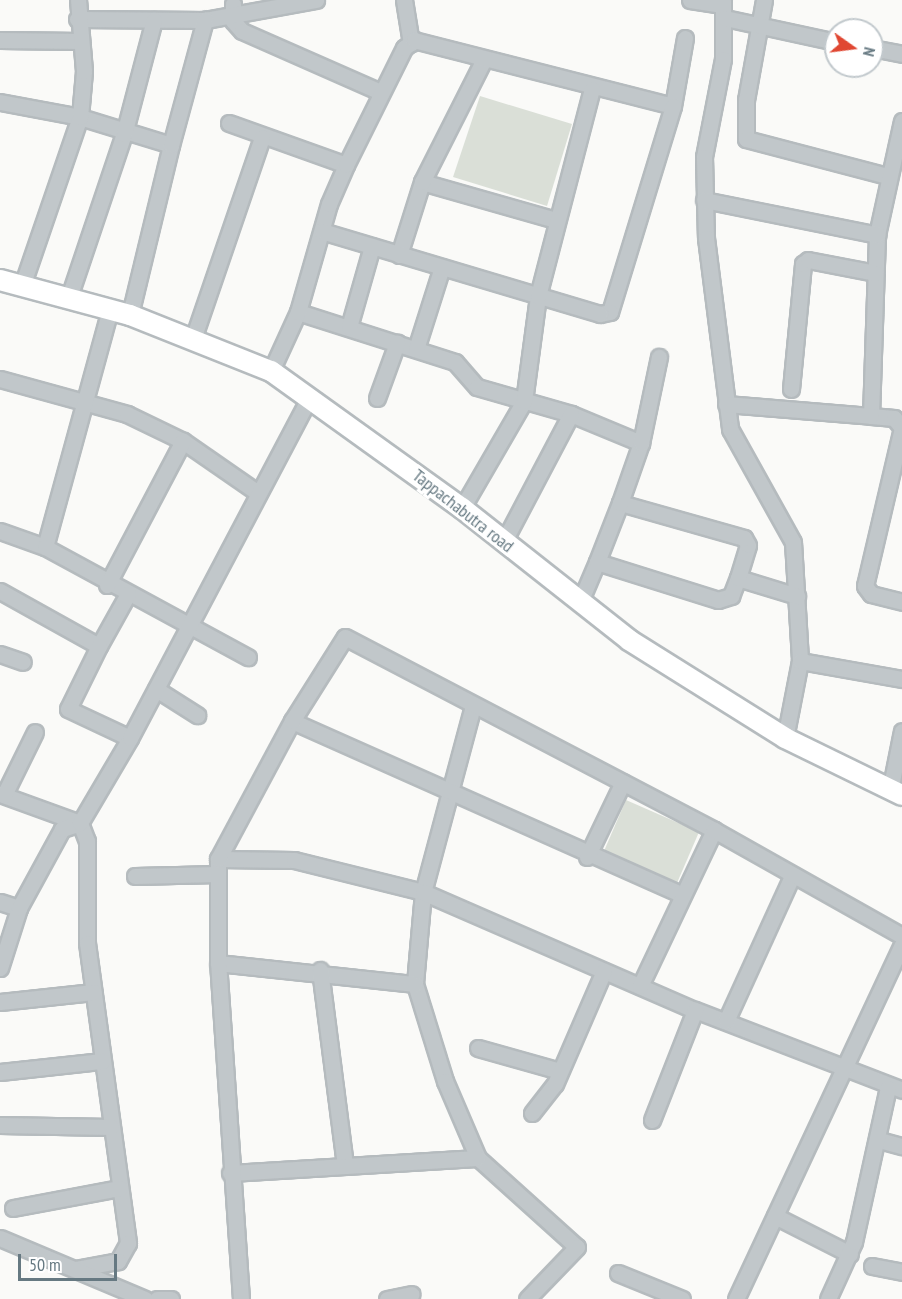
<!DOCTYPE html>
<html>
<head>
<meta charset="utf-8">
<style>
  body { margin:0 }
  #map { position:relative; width:902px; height:1299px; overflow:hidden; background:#fafaf8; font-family:"PT Sans Narrow",sans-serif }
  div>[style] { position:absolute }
  .green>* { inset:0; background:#dadfd7 }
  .roads { filter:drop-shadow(2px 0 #b5bbbe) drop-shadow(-2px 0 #b5bbbe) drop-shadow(0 2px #b5bbbe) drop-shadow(0 -2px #b5bbbe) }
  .minor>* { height:15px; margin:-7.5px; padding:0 7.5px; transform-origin:7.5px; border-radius:7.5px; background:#c1c7ca }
  .major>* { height:20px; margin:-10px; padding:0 10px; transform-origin:10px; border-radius:10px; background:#fff }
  span { translate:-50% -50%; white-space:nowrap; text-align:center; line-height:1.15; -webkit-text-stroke:6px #fff; paint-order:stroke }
  .street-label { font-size:18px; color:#667982 }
  .north { position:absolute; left:824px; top:18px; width:60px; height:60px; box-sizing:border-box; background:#fff; border:2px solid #c2c9cd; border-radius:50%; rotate:104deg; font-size:16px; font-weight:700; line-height:24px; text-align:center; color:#667982 }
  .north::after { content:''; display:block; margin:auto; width:21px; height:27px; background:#e04732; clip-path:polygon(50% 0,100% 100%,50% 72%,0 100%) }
  .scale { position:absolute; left:18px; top:1254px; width:99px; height:27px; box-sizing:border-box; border:3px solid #667982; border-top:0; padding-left:8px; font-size:18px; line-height:21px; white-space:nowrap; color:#667982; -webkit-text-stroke:4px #fff; paint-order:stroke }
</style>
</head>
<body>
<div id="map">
  <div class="green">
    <div style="clip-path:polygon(480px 96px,572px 124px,547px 206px,453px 177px)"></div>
    <div style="clip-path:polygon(626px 800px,699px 832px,677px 883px,604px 851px)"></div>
  </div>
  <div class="roads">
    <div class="minor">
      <div style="left:404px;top:0;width:44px;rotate:80.8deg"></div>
      <div style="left:690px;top:0;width:33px;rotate:9deg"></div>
      <div style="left:723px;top:0;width:59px;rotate:90deg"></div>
      <div style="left:723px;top:59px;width:100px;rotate:101deg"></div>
      <div style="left:704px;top:157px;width:81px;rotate:88.6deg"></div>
      <div style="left:706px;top:238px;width:193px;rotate:82.8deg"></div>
      <div style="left:730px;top:429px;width:129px;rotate:60.9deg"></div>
      <div style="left:793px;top:542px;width:119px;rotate:86.6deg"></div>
      <div style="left:800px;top:661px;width:78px;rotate:101deg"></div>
      <div style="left:764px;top:0;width:102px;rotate:100.2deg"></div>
      <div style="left:746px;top:100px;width:39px;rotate:90deg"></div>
      <div style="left:746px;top:139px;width:146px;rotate:14.7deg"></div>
      <div style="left:233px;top:4px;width:17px;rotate:90deg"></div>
      <div style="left:233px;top:21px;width:13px;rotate:48deg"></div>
      <div style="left:242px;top:31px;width:151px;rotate:23.8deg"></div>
      <div style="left:725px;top:18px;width:114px;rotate:12.2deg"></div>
      <div style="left:77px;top:19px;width:128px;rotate:0.4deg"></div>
      <div style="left:205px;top:20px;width:113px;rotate:-10.2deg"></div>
      <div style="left:0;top:40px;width:80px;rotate:0.7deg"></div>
      <div style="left:872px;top:48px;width:31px;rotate:11deg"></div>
      <div style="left:0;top:102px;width:81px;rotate:10.6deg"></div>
      <div style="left:80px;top:117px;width:95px;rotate:17.1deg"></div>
      <div style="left:171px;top:145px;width:175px;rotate:103.6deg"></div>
      <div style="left:673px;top:106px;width:69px;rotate:-80deg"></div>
      <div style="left:902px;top:121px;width:117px;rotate:102.4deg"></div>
      <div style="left:877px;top:235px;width:181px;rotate:91.9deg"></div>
      <div style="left:871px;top:416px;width:23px;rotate:5deg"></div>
      <div style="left:894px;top:418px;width:13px;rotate:51deg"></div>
      <div style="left:902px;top:428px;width:162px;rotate:103.2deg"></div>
      <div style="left:865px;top:586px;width:10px;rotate:53deg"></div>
      <div style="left:871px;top:594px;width:32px;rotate:14deg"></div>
      <div style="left:229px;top:123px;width:124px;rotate:19.7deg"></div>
      <div style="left:171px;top:145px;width:130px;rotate:-74.8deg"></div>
      <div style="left:422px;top:182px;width:138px;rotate:15.9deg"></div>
      <div style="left:704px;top:200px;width:177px;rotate:11.4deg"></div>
      <div style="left:399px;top:255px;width:77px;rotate:-72.5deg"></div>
      <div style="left:422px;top:182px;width:138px;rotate:-63.2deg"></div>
      <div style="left:22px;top:286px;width:179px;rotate:-71.1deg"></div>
      <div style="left:80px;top:117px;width:46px;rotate:-85deg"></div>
      <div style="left:84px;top:71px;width:71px;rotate:-94.8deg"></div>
      <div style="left:69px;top:297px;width:172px;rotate:-71.4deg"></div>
      <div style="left:124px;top:134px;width:118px;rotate:-75.3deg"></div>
      <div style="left:298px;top:312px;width:165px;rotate:17.7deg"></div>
      <div style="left:455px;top:362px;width:33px;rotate:49deg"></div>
      <div style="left:477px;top:387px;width:98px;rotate:16deg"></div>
      <div style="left:571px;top:414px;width:76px;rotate:22.5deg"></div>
      <div style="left:349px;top:327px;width:84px;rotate:-74.1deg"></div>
      <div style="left:194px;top:336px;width:210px;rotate:-71.1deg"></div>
      <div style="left:416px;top:349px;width:86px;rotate:-72.4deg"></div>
      <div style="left:271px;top:371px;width:65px;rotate:-65.4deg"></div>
      <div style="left:298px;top:312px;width:112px;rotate:-74deg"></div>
      <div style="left:329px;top:204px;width:43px;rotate:-66.4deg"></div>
      <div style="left:346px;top:165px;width:131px;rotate:-63.6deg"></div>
      <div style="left:404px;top:48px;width:13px;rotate:-39deg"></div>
      <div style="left:414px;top:40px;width:267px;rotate:14.3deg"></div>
      <div style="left:673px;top:106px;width:215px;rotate:107deg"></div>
      <div style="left:610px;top:312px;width:10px;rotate:169deg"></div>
      <div style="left:600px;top:314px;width:290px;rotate:-163.4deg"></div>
      <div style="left:0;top:379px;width:132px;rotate:15.4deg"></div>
      <div style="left:127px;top:414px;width:62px;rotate:25.7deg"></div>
      <div style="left:183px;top:441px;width:91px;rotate:34.7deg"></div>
      <div style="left:791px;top:389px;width:126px;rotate:-84.5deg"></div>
      <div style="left:803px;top:264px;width:6px;rotate:-39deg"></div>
      <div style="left:808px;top:260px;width:68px;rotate:11deg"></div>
      <div style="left:377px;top:398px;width:59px;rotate:-70deg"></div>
      <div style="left:726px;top:404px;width:145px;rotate:4.7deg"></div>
      <div style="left:462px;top:508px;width:124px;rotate:-59.9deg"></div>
      <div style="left:524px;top:401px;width:106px;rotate:-82.4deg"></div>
      <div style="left:538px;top:296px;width:214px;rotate:-75.4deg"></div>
      <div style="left:0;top:531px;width:48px;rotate:19.6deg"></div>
      <div style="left:45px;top:547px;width:247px;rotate:-74.7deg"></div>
      <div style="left:503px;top:543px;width:146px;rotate:-62.2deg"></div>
      <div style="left:45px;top:547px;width:231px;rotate:28.5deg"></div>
      <div style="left:597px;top:562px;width:63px;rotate:-68.7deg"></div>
      <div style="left:738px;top:578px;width:62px;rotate:17deg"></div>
      <div style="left:107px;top:585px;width:163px;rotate:-62.2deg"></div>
      <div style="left:0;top:591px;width:113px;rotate:29.1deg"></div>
      <div style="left:99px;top:646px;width:60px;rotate:-60.9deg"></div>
      <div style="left:580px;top:602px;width:43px;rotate:-67deg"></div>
      <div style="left:597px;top:562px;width:127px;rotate:17.4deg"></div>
      <div style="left:718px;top:600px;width:14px;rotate:-17deg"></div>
      <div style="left:731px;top:596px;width:19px;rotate:-69deg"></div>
      <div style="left:738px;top:578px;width:34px;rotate:-73deg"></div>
      <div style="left:748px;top:545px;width:8px;rotate:-120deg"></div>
      <div style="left:744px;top:538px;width:129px;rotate:-164.2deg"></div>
      <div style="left:620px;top:503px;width:64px;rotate:-70.7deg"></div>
      <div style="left:641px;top:443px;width:88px;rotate:-78.2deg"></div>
      <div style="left:99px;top:646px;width:70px;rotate:116.2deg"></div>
      <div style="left:68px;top:709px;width:68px;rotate:25.1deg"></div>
      <div style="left:0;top:654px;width:24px;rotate:19deg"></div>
      <div style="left:800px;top:661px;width:104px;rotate:10deg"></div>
      <div style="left:156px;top:689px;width:49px;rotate:32.4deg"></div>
      <div style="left:473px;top:706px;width:193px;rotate:105deg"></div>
      <div style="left:423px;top:892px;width:92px;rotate:95deg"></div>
      <div style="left:415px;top:984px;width:102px;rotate:72.8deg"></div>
      <div style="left:445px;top:1081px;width:84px;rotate:66.8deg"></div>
      <div style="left:478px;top:1158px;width:133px;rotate:42deg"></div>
      <div style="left:577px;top:1247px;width:72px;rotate:133.9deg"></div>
      <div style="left:292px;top:721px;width:427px;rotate:24deg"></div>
      <div style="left:890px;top:791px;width:61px;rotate:-78.7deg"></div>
      <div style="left:0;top:794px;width:85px;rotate:19.9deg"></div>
      <div style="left:80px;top:823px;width:19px;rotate:69deg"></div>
      <div style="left:87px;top:841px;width:102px;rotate:90deg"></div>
      <div style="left:87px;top:943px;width:303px;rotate:82.2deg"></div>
      <div style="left:128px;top:1243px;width:21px;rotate:119deg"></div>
      <div style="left:118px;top:1261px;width:44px;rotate:169.5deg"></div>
      <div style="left:4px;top:795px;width:70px;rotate:-63.8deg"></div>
      <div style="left:587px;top:857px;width:83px;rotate:-64.4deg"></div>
      <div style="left:218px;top:859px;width:76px;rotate:0.8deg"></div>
      <div style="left:294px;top:860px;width:133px;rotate:13.9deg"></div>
      <div style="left:423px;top:892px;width:296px;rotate:23.5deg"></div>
      <div style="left:695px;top:1010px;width:222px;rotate:21.1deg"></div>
      <div style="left:135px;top:876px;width:83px;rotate:-1.4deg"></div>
      <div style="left:0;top:902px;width:20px;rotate:18deg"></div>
      <div style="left:218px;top:963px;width:198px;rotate:6.1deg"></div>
      <div style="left:0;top:968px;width:63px;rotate:-72.4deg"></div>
      <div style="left:19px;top:908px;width:90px;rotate:-61.4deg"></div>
      <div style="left:62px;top:829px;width:19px;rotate:-18deg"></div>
      <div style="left:80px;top:823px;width:99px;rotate:-59.5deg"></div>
      <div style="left:130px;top:738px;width:386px;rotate:-62.2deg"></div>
      <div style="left:320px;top:970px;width:197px;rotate:82.7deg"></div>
      <div style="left:640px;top:986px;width:173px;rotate:-64.6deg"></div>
      <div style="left:0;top:1002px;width:94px;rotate:-6.1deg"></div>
      <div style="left:726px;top:1021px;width:159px;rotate:-65.5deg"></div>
      <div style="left:478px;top:1048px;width:85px;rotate:15.7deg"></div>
      <div style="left:0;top:1072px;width:103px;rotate:-6.2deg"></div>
      <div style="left:532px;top:1113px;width:37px;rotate:-52deg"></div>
      <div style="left:555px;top:1084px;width:123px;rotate:-66.6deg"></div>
      <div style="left:652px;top:1120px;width:118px;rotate:-68.6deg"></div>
      <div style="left:0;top:1125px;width:111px;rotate:1deg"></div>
      <div style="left:879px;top:1140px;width:24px;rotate:15deg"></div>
      <div style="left:230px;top:1173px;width:248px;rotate:-3.5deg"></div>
      <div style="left:13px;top:1208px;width:109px;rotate:-10.6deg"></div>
      <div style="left:775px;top:1216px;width:84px;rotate:26.9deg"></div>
      <div style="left:0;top:1238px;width:157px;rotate:22.8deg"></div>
      <div style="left:872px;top:1266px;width:31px;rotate:11deg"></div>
      <div style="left:618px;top:1273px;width:69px;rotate:22.1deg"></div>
      <div style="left:157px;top:1299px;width:14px"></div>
      <div style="left:241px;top:1299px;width:337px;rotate:-93.9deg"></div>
      <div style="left:218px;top:963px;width:104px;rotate:-90deg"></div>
      <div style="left:218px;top:859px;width:157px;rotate:-61.8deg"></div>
      <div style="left:292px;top:721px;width:99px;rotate:-57.8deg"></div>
      <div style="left:345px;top:637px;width:416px;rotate:27.6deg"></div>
      <div style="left:714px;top:830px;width:216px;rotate:29.4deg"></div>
      <div style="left:387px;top:1299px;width:25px;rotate:-11deg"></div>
      <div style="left:736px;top:1299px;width:391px;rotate:-64.9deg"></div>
      <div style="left:828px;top:1299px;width:63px;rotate:-65.5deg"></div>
      <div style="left:854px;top:1242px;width:158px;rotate:-77.6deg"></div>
    </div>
    <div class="major">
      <div style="left:0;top:280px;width:135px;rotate:15.1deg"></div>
      <div style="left:130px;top:315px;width:152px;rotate:21.7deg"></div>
      <div style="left:271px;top:371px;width:235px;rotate:35.7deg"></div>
      <div style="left:462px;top:508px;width:213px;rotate:38.3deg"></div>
      <div style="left:629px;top:640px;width:184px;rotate:32.1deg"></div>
      <div style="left:785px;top:738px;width:130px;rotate:26deg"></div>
    </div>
  </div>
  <div class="street-label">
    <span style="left:463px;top:511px;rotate:38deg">Tappachabutra road</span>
  </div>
  <div class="north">N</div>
  <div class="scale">50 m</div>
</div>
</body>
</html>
